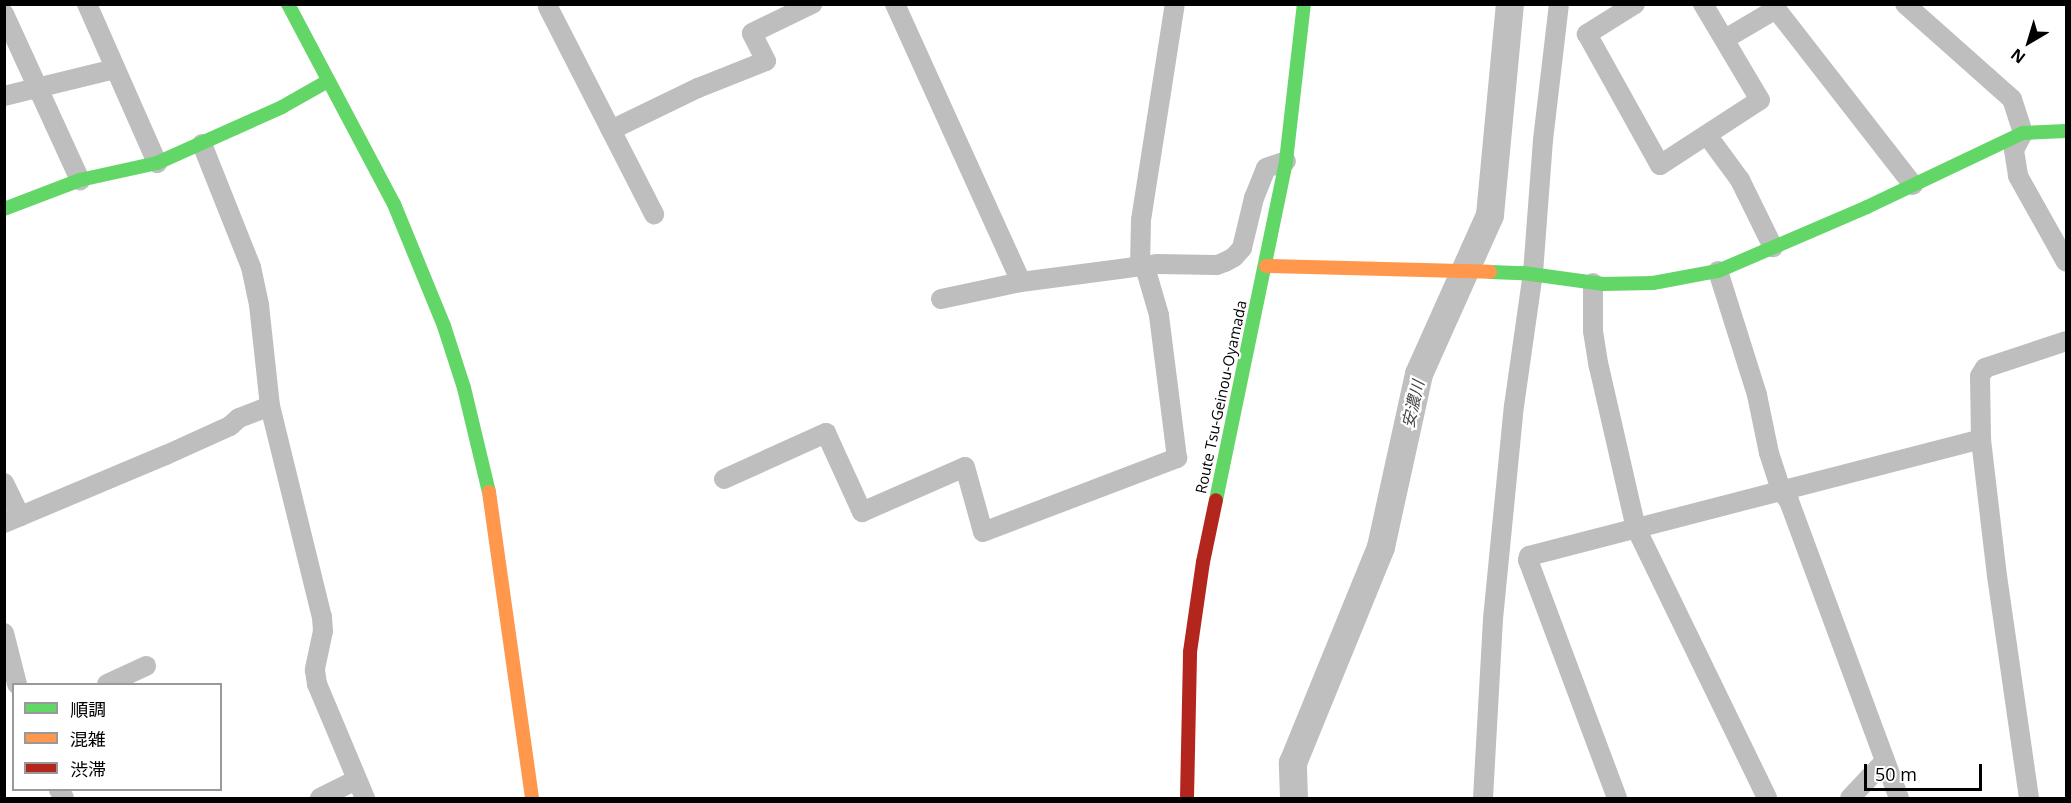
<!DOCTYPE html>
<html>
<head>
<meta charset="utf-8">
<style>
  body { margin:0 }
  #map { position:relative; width:2071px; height:803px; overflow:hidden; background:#fff; font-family:"Open Sans","Noto Sans JP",sans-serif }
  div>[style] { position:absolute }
  .river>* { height:28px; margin:-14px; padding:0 14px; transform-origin:14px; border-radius:14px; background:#bfbfbf }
  .street>* { height:20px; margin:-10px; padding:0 10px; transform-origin:10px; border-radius:10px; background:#bebebe }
  .fast>* { height:14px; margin:-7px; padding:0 7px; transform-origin:7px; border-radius:7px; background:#63d668 }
  .slow>* { height:14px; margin:-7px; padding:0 7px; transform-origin:7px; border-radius:7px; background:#ff974d }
  .jam>* { height:14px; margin:-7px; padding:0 7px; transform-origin:7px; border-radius:7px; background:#b3261e }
  span { translate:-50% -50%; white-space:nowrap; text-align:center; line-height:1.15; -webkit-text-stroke:4.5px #fff; paint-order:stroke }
  .street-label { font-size:15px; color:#000 }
  .water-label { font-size:16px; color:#444; font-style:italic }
  .frame { position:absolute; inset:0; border:6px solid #000; pointer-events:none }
  .legend { position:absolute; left:12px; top:683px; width:210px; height:108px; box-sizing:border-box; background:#fff; border:2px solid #999; margin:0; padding:8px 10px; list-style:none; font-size:18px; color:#000 }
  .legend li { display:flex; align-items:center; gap:12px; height:30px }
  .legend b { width:30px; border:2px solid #999 }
  .north { position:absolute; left:1999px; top:12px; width:60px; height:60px; -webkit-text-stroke:4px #fff; paint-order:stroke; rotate:218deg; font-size:16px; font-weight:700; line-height:24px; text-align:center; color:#000 }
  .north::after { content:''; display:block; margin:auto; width:21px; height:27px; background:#000; clip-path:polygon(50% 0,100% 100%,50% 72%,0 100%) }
  .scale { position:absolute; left:1864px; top:764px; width:118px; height:27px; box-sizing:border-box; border:3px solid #000; border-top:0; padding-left:8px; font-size:18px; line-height:21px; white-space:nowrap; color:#000; -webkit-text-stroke:4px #fff; paint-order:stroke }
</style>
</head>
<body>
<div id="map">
  <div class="river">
    <div style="left:1294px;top:798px;width:35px;rotate:-92deg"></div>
    <div style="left:1293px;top:763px;width:233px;rotate:-67.8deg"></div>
    <div style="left:1381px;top:547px;width:177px;rotate:-77.6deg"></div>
    <div style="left:1419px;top:374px;width:174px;rotate:-65.9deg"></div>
    <div style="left:1490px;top:215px;width:212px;rotate:-84.6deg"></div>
  </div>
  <div class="street">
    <div style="left:87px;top:4px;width:174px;rotate:66.2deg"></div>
    <div style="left:895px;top:4px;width:305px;rotate:65.6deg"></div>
    <div style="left:1635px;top:4px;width:57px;rotate:148deg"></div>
    <div style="left:1587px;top:34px;width:150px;rotate:60.9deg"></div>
    <div style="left:1660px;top:165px;width:119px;rotate:-33deg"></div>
    <div style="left:1760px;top:100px;width:112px;rotate:-120.7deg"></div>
    <div style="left:1905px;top:4px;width:143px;rotate:41.6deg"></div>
    <div style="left:2012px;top:99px;width:36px;rotate:72deg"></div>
    <div style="left:2023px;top:133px;width:19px;rotate:118deg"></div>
    <div style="left:2014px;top:150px;width:26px;rotate:81deg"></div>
    <div style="left:2018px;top:176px;width:98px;rotate:60.8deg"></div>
    <div style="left:548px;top:7px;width:233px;rotate:62.9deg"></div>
    <div style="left:4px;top:14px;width:183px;rotate:65.4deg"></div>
    <div style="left:1725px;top:39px;width:59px;rotate:-30.5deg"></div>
    <div style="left:1776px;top:9px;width:223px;rotate:52.1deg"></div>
    <div style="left:4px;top:96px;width:114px;rotate:-13.7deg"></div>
    <div style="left:611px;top:130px;width:97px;rotate:-25.8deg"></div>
    <div style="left:698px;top:88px;width:73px;rotate:-21.7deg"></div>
    <div style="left:766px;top:61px;width:31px;rotate:-117deg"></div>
    <div style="left:752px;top:33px;width:67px;rotate:-25.8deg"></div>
    <div style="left:1707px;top:135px;width:56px;rotate:53.7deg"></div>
    <div style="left:1740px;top:180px;width:75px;rotate:63.8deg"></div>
    <div style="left:202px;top:144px;width:132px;rotate:68.3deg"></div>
    <div style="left:251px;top:267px;width:39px;rotate:78deg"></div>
    <div style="left:259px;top:305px;width:102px;rotate:83.8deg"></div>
    <div style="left:270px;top:406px;width:217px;rotate:76.2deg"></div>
    <div style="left:322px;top:617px;width:14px;rotate:86deg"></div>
    <div style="left:323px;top:631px;width:40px;rotate:102deg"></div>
    <div style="left:315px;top:670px;width:14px;rotate:82deg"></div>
    <div style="left:317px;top:684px;width:124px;rotate:67.2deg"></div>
    <div style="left:1140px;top:267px;width:47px;rotate:-88.8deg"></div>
    <div style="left:1141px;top:220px;width:219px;rotate:-81.1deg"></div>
    <div style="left:1718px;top:271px;width:130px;rotate:72.5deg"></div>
    <div style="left:1757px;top:395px;width:59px;rotate:78.3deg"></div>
    <div style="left:1769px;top:453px;width:39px;rotate:72deg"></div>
    <div style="left:1781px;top:490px;width:14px;rotate:54deg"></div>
    <div style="left:1789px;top:501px;width:317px;rotate:69.7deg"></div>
    <div style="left:1593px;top:283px;width:48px;rotate:90deg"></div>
    <div style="left:1593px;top:331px;width:36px;rotate:81deg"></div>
    <div style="left:1599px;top:367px;width:165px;rotate:77.1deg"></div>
    <div style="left:1636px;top:528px;width:300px;rotate:64.1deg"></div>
    <div style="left:941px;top:299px;width:82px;rotate:-12deg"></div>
    <div style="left:1021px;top:282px;width:137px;rotate:-7.5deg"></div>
    <div style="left:1157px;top:264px;width:60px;rotate:1deg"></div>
    <div style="left:1217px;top:265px;width:9px;rotate:-21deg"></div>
    <div style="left:1225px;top:262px;width:10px;rotate:-29deg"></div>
    <div style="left:1234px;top:257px;width:12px;rotate:-48deg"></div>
    <div style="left:1242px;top:248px;width:51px;rotate:-76.5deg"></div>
    <div style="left:1254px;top:198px;width:32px;rotate:-68deg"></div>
    <div style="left:1266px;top:168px;width:21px;rotate:-19deg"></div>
    <div style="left:724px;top:479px;width:112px;rotate:-24.3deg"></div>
    <div style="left:826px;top:433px;width:87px;rotate:65.5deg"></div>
    <div style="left:862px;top:512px;width:112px;rotate:-23.6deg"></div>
    <div style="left:965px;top:467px;width:67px;rotate:74.5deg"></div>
    <div style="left:983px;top:532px;width:208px;rotate:-20.9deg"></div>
    <div style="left:1177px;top:458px;width:144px;rotate:-97.2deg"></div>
    <div style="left:1159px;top:315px;width:50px;rotate:-106.3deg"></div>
    <div style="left:4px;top:483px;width:37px;rotate:64deg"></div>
    <div style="left:4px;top:523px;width:176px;rotate:-22.8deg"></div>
    <div style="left:166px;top:455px;width:70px;rotate:-24.4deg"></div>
    <div style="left:230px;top:426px;width:12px;rotate:-42deg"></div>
    <div style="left:239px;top:418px;width:33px;rotate:-21deg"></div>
    <div style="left:4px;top:633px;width:53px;rotate:75.7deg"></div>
    <div style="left:107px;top:684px;width:43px;rotate:-24.8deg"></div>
    <div style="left:59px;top:790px;width:9px;rotate:58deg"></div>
    <div style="left:320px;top:798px;width:40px;rotate:-26.6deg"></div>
    <div style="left:1483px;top:798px;width:179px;rotate:-86.8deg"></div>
    <div style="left:1493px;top:619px;width:214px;rotate:-84.4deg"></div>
    <div style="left:1514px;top:406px;width:134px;rotate:-81.9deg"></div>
    <div style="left:1533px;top:273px;width:133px;rotate:-85.7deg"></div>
    <div style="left:1543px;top:140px;width:137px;rotate:-83.3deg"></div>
    <div style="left:1617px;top:798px;width:254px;rotate:-110.5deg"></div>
    <div style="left:1528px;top:560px;width:4px;rotate:-76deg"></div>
    <div style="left:1529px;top:556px;width:467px;rotate:-14.5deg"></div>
    <div style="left:1850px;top:798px;width:51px;rotate:-46.6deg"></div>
    <div style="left:2029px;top:798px;width:224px;rotate:-98.2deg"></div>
    <div style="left:1997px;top:576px;width:138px;rotate:-96.7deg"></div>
    <div style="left:1981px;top:439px;width:63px;rotate:-90.9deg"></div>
    <div style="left:1980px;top:376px;width:9px;rotate:-58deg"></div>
    <div style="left:1985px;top:368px;width:85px;rotate:-18.4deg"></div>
  </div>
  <div class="fast">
    <div style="left:288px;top:4px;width:226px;rotate:62.1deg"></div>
    <div style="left:394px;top:204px;width:132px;rotate:67.7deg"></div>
    <div style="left:444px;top:326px;width:65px;rotate:72.1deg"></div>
    <div style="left:464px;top:388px;width:107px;rotate:76.5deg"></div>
    <div style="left:4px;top:209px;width:81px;rotate:-20.9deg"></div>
    <div style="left:80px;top:180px;width:79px;rotate:-12.4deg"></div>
    <div style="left:157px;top:163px;width:137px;rotate:-24.1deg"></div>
    <div style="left:282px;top:107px;width:53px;rotate:-29.5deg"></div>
    <div style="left:1490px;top:272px;width:33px;rotate:2deg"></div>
    <div style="left:1523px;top:273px;width:81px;rotate:7.8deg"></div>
    <div style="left:1603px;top:284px;width:50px;rotate:-1.1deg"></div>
    <div style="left:1653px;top:283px;width:66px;rotate:-10.5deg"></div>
    <div style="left:1718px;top:271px;width:162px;rotate:-23.2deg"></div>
    <div style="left:1867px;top:207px;width:173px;rotate:-25.4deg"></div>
    <div style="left:2023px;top:133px;width:43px;rotate:-2.7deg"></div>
    <div style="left:1216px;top:500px;width:346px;rotate:-78.3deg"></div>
    <div style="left:1286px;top:161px;width:158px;rotate:-83.5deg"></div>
  </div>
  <div class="slow">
    <div style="left:1266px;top:266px;width:224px;rotate:1.5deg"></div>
    <div style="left:489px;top:492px;width:309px;rotate:82deg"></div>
  </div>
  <div class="jam">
    <div style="left:1187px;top:798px;width:146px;rotate:-88.8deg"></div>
    <div style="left:1190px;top:652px;width:91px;rotate:-81.8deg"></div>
    <div style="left:1203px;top:562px;width:63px;rotate:-78.2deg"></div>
  </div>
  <div class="street-label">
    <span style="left:1221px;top:397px;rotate:-78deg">Route Tsu-Geinou-Oyamada</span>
  </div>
  <div class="water-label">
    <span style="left:1413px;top:404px;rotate:-77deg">安濃川</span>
  </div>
  <div class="frame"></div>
  <ul class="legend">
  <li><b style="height:8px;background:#63d668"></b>順調</li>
  <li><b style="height:8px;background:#ff974d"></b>混雑</li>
  <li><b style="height:8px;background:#b3261e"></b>渋滞</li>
  </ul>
  <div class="north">N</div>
  <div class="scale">50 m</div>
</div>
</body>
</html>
